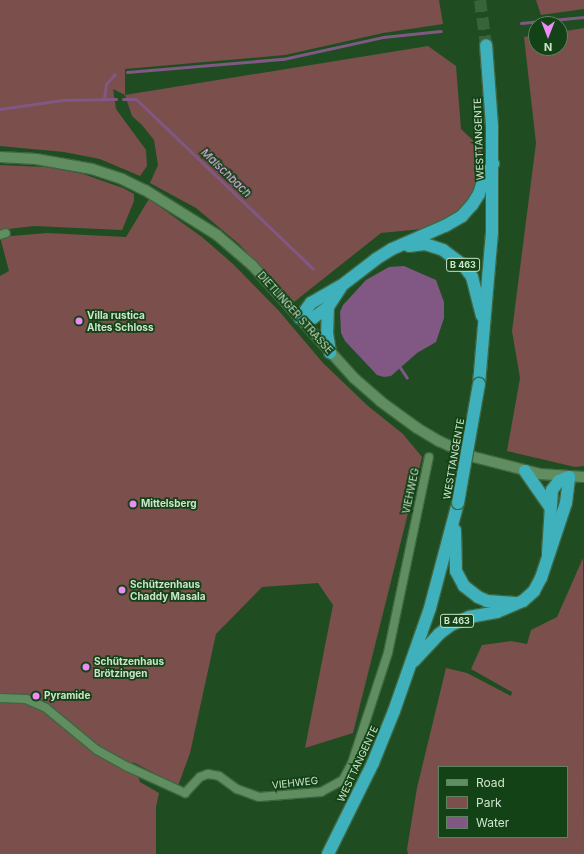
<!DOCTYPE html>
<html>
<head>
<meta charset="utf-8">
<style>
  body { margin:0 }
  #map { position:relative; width:584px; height:854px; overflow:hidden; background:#1f4d21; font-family:Inter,sans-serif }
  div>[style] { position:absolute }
  .green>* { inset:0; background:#7b4f4c }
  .water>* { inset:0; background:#815784 }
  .stream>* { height:3px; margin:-1.5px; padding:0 1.5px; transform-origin:1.5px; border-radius:1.5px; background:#815784 }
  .highway-tunnel>* { height:12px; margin-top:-6px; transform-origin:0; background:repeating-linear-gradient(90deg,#39643a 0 12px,transparent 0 18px) }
  .roads { filter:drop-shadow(1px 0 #3e6741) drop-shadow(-1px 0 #3e6741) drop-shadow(0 1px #3e6741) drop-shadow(0 -1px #3e6741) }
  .street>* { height:8px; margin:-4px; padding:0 4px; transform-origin:4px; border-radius:4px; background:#608e60 }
  .secondary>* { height:10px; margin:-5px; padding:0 5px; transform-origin:5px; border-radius:5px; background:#608e60 }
  .highway>* { height:12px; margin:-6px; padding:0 6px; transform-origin:6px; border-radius:6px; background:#3eb1bc }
  .bridges { filter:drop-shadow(1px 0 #3e6741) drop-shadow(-1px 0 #3e6741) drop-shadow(0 1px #3e6741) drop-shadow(0 -1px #3e6741) }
  .highway-bridge>* { height:12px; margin:-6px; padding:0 6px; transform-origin:6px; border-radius:6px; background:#3eb1bc }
  .dots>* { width:11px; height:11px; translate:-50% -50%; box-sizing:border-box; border:2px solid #144217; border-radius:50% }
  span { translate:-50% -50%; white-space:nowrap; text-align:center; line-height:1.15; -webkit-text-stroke:3.5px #144217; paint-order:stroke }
  .shield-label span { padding:1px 3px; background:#144217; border:1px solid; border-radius:3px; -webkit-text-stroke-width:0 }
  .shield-label { font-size:9px; color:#cbe4ca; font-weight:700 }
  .street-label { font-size:10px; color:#cbe4ca }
  .poi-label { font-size:10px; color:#cbe4ca; font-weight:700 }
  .left { translate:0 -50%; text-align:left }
  .water-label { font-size:11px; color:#fabaff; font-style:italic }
  .legend { position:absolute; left:438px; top:766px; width:130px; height:72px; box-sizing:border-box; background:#144217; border:1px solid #5d835f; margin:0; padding:5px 7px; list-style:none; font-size:12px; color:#cbe4ca }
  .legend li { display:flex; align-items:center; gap:8px; height:20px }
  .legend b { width:20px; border:1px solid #5d835f }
  .north { position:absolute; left:528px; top:16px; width:40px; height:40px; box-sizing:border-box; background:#144217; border:1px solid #5d835f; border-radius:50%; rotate:180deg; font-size:11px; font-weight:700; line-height:16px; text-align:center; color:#cbe4ca }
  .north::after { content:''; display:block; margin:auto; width:14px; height:18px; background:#ef8bf7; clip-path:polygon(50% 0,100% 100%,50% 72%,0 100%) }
</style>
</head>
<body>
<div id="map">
  <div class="green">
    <div style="clip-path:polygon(0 0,439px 0,443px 24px,383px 33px,285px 55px,125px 69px,125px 95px,428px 46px,456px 66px,461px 129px,481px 148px,481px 166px,472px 194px,460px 211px,442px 221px,422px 229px,381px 233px,294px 302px,239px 244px,196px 208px,150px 183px,158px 165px,154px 140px,142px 125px,132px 116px,125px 95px,113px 89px,116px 109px,146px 150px,147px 166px,140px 176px,100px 159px,64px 152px,0 146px)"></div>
    <div style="clip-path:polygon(536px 0,584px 0,584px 9px,541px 15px)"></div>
    <div style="clip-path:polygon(584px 28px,584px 466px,575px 467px,507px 451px,520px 378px,512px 331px,536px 143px,524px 37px,536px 35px,536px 48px,560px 48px,560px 32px)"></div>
    <div style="clip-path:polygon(0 165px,45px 167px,83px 174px,123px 188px,134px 194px,134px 201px,122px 230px,34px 226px,0 230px)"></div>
    <div style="clip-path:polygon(149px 199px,202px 237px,233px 264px,279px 311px,323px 363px,368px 406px,403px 434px,422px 457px,353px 733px,305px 748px,333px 605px,318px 583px,262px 587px,216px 634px,190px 753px,178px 786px,133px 762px,140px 782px,159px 793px,156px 807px,156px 854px,0 854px,0 276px,9px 271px,0 237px,47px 233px,126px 237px)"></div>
    <div style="clip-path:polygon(evenodd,583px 558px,584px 854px,408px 854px,407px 849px,417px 788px,446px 668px,467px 673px,511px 696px,512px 692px,471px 669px,482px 645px,511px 641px,527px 644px,531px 630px,557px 617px,583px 558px,439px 767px,567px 767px,567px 837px,439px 837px,439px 767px)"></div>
  </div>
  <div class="water">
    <div style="clip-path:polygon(404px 266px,436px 280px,444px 302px,444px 318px,436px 342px,417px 353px,391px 376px,384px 377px,377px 375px,345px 341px,341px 333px,340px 312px,343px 305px,366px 280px,389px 267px)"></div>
  </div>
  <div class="stream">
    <div style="left:521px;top:23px;width:63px;rotate:-5.4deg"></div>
    <div style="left:127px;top:72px;width:157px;rotate:-4.8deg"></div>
    <div style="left:283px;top:59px;width:102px;rotate:-12.4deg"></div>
    <div style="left:383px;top:37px;width:58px;rotate:-5.9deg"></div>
    <div style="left:104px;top:98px;width:14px;rotate:-82deg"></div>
    <div style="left:106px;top:84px;width:13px;rotate:-48deg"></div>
    <div style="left:123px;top:99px;width:13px"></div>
    <div style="left:136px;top:99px;width:245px;rotate:43.8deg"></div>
    <div style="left:0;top:109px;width:63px;rotate:-8.3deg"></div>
    <div style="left:62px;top:100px;width:54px;rotate:-1.1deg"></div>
    <div style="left:399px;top:366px;width:14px;rotate:56deg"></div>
  </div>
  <div class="highway-tunnel">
    <div style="left:480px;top:0;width:45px;rotate:82.4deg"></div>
  </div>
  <div class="roads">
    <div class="street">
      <div style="left:0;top:235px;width:6px;rotate:-18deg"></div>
      <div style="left:0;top:698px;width:26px;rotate:2deg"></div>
      <div style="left:26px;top:699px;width:22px;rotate:24deg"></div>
      <div style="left:46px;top:708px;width:66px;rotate:39.5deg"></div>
      <div style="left:97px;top:750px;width:35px;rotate:29deg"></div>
      <div style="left:128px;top:767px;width:63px;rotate:24.5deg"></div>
      <div style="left:185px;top:793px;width:22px;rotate:-47deg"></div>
      <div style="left:200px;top:777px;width:9px;rotate:-21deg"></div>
      <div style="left:208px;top:774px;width:11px;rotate:10deg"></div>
      <div style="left:219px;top:776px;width:22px;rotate:36deg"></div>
      <div style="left:237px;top:789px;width:23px;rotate:20deg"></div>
      <div style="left:259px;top:797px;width:62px;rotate:-4.6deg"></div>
      <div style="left:321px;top:792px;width:25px;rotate:-29deg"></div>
      <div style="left:343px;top:780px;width:19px;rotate:-62deg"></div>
      <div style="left:352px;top:763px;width:116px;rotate:-71.9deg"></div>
      <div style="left:388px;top:653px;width:200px;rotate:-78.2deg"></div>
    </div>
    <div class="secondary">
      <div style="left:0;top:157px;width:36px;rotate:3deg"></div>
      <div style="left:36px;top:159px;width:57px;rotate:10.1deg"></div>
      <div style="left:92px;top:169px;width:32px;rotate:18deg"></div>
      <div style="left:122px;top:179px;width:25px;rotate:26deg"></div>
      <div style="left:145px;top:190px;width:85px;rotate:32deg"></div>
      <div style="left:217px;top:235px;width:46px;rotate:40.6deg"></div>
      <div style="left:252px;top:265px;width:152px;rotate:47.9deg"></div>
      <div style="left:354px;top:378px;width:35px;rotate:41deg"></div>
      <div style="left:380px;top:401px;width:46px;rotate:36.1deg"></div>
      <div style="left:417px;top:428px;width:26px;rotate:31deg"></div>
      <div style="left:439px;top:441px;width:38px;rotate:25deg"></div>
      <div style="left:474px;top:457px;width:68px;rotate:14.4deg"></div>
      <div style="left:540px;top:474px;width:44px;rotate:3.9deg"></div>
    </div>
    <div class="highway">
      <div style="left:409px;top:246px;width:16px;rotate:-7deg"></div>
      <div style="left:425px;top:244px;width:19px;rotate:18deg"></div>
      <div style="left:443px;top:250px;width:26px;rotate:37deg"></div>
      <div style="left:464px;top:266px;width:14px;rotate:54deg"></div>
      <div style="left:472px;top:277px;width:40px;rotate:75.6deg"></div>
      <div style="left:328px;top:307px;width:26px;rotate:92deg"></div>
      <div style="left:327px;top:333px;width:20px;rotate:81deg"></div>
      <div style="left:300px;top:318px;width:19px;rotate:-54deg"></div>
      <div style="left:311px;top:303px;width:34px;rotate:-30deg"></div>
      <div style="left:341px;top:286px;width:44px;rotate:-37.6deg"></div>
      <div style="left:376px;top:259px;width:19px;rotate:-32deg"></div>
      <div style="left:392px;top:249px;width:58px;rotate:-23.5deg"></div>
      <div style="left:445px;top:226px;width:20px;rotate:-30deg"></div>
      <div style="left:462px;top:216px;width:15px;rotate:-48deg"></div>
      <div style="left:472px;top:205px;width:13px;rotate:-58deg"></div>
      <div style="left:479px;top:194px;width:17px;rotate:-73deg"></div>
      <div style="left:484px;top:178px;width:17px;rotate:-57deg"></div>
      <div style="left:300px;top:318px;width:13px"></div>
      <div style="left:313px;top:318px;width:19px;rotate:-36deg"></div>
      <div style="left:328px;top:307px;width:24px;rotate:-57deg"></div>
      <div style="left:479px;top:384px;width:152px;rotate:-85.1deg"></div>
      <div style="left:492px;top:233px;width:107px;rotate:-90deg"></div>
      <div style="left:492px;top:126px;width:81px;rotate:-94.2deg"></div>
      <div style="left:525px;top:471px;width:44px;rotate:55.2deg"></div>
      <div style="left:455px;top:530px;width:41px;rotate:88.6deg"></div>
      <div style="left:456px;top:571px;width:17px;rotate:62deg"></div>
      <div style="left:464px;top:586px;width:18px;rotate:38deg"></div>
      <div style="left:478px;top:597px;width:10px;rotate:24deg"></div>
      <div style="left:487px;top:601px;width:28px;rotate:4deg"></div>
      <div style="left:414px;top:661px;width:37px;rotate:-47deg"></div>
      <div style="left:439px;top:634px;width:15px;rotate:-37deg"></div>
      <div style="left:451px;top:625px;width:20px;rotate:-24deg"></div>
      <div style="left:469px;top:617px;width:28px;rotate:-10deg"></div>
      <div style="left:497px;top:612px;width:28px;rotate:-23deg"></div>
      <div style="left:523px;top:601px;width:15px;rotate:-42deg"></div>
      <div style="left:534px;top:591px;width:15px;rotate:-62deg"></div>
      <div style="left:541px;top:578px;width:79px;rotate:-71.6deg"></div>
      <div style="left:566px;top:503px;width:26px;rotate:-83deg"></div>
      <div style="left:569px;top:477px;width:11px;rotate:158deg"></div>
      <div style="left:559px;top:481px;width:11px;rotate:128deg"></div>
      <div style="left:552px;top:490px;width:64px;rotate:93.6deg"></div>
      <div style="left:328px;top:854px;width:102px;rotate:-63.7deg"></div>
      <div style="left:373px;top:763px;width:56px;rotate:-68deg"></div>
      <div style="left:394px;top:711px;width:109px;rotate:-70.7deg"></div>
      <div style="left:430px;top:608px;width:109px;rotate:-75.1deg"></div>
    </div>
  </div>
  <div class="bridges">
    <div class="highway-bridge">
      <div style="left:458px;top:503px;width:121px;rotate:-80deg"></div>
    </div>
  </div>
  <div class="dots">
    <div style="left:79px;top:321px;background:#ef8bf7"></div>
    <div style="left:133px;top:504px;background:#ef8bf7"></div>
    <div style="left:122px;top:590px;background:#ef8bf7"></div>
    <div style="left:86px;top:667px;background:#ef8bf7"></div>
    <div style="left:36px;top:696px;background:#ef8bf7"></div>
  </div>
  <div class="shield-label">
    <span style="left:463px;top:265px">B 463</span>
    <span style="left:457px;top:621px">B 463</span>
  </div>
  <div class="street-label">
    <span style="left:479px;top:139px;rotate:-92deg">WESTTANGENTE</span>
    <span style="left:295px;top:313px;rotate:48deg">DIETLINGER STRASSE</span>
    <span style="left:454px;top:459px;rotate:-80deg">WESTTANGENTE</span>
    <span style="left:411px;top:491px;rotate:-78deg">VIEHWEG</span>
    <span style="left:358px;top:764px;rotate:-65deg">WESTTANGENTE</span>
    <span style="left:295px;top:783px;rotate:-6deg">VIEHWEG</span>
  </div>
  <div class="poi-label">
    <span class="left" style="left:87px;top:321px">Villa rustica<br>Altes Schloss</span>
    <span class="left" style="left:141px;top:504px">Mittelsberg</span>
    <span class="left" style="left:130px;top:590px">Schützenhaus<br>Chaddy Masala</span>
    <span class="left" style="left:94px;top:667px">Schützenhaus<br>Brötzingen</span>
    <span class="left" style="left:44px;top:696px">Pyramide</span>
  </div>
  <div class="water-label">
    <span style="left:226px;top:173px;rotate:44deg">Malschbach</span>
  </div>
  <ul class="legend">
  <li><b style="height:5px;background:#608e60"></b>Road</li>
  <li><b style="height:11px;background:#7b4f4c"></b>Park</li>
  <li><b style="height:11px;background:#815784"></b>Water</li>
  </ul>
  <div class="north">N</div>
</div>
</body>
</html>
